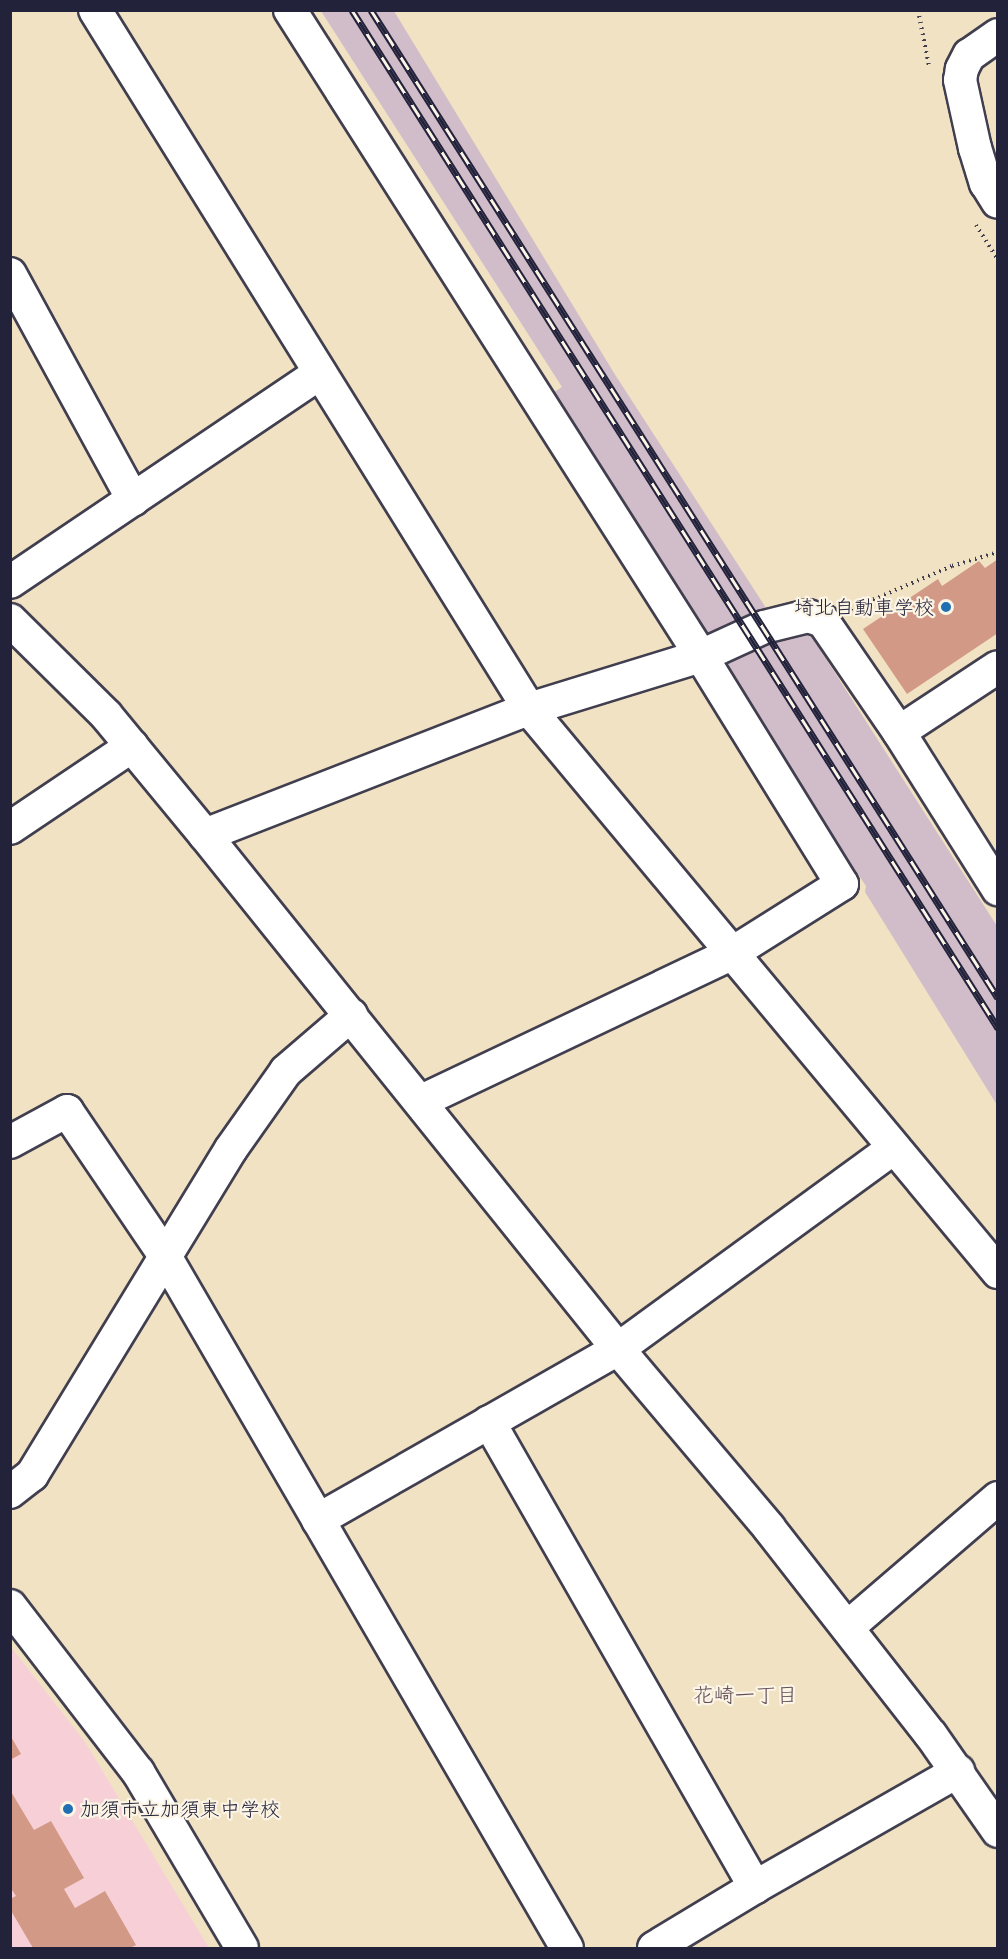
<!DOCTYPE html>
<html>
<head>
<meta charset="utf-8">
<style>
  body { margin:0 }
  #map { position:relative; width:1008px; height:1959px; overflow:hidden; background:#f0e2c3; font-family:Sriracha,"Klee One",sans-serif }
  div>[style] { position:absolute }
  .built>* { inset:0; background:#f6cfd7 }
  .industrial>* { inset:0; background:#d1bdc9 }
  .building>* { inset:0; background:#d39987 }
  .path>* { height:4px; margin-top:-2px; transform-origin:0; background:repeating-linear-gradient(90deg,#413f4f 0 1.5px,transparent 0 6px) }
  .roads { filter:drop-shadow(2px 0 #413f4f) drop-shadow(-2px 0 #413f4f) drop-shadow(0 2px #413f4f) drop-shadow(0 -2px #413f4f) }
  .minor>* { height:32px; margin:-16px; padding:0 16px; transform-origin:16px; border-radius:16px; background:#fff }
  .rail>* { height:7px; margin-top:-3.5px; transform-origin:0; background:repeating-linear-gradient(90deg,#fcf5e5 0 14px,#22223b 0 28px); box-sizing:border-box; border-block:2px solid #22223b }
  .dots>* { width:16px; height:16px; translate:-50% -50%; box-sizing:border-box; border:3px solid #fcf5e5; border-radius:50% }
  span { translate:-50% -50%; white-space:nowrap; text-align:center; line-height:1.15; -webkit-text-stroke:4.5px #fcf5e5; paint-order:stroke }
  .poi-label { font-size:20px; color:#22223b }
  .right { translate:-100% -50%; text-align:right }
  .left { translate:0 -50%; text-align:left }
  .neighbourhood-label { font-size:21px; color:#604c56 }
  .frame { position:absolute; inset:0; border:12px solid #22223b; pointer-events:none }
</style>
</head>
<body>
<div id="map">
  <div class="built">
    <div style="clip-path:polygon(10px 1646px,85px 1742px,209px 1948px,11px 1948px)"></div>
  </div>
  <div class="industrial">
    <div style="clip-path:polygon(321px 11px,394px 11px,614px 373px,768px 611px,705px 646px,545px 398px,562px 387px)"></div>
    <div style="clip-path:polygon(795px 630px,812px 637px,997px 926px,997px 1105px,865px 892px,866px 886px,714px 660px)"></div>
  </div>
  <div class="building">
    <div style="clip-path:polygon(998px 559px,998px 633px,907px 694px,863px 629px,938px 579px,942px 586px,979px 561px,985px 568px)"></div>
    <div style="clip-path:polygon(10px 1735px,21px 1754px,10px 1760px)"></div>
    <div style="clip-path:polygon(10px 1790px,34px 1830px,51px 1821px,84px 1878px,64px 1889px,75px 1908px,105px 1891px,136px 1945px,130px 1948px,33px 1948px,10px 1909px,10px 1899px,16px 1896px,10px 1887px)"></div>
  </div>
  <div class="path">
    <div style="left:918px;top:10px;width:57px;rotate:78.9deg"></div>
    <div style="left:976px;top:225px;width:41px;rotate:57.8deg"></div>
    <div style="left:851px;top:609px;width:110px;rotate:-23.1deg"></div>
    <div style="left:952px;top:566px;width:48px;rotate:-16.9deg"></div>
  </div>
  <div class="roads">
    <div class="minor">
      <div style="left:95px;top:10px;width:823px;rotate:58.16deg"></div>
      <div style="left:529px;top:709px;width:733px;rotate:50.2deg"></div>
      <div style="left:290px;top:10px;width:766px;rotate:57.53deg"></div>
      <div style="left:701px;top:656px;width:268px;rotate:58.3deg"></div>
      <div style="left:842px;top:884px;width:131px;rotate:147.8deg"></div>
      <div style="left:731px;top:954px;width:342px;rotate:154.6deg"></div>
      <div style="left:998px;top:35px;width:35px;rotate:145deg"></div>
      <div style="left:969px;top:55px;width:16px;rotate:117deg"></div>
      <div style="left:962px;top:69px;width:11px;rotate:100deg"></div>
      <div style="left:960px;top:80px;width:70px;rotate:77.6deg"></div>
      <div style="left:975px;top:148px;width:37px;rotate:73deg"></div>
      <div style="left:986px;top:183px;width:22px;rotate:58deg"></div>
      <div style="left:10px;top:274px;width:257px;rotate:61.4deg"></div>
      <div style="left:10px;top:582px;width:374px;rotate:-34deg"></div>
      <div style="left:10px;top:620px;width:135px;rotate:44.7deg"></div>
      <div style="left:106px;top:715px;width:156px;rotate:50.5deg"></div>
      <div style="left:205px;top:835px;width:659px;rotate:51.22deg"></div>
      <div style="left:618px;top:1349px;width:234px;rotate:49.8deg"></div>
      <div style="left:769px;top:1528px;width:263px;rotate:52deg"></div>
      <div style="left:931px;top:1735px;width:117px;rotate:55.1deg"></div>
      <div style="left:899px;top:732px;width:118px;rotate:-33.3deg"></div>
      <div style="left:10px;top:828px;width:147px;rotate:-33.9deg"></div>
      <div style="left:205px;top:835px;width:348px;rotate:-21.3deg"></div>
      <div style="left:529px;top:709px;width:180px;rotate:-17.1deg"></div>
      <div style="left:701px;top:656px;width:69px;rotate:-24.7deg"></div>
      <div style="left:764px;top:627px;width:45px;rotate:-14deg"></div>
      <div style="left:808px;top:616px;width:16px;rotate:18deg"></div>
      <div style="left:823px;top:621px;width:135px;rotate:55.6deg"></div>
      <div style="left:899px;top:732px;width:186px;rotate:57.8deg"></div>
      <div style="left:10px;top:1142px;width:65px;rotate:-28.5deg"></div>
      <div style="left:67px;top:1111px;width:175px;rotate:55.9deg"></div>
      <div style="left:165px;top:1256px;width:800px;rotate:59.85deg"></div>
      <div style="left:489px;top:1422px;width:536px;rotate:60.23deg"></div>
      <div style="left:10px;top:1492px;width:28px;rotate:-38deg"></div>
      <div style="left:32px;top:1475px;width:382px;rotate:-58.6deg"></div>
      <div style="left:231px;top:1149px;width:95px;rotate:-54.8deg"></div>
      <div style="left:286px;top:1071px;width:86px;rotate:-40.7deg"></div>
      <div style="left:318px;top:1520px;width:345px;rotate:-29.7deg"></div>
      <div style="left:618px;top:1349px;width:341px;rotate:-36.1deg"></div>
      <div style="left:10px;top:1606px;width:210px;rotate:52.4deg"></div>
      <div style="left:138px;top:1772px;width:204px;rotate:59.4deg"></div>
      <div style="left:848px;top:1627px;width:198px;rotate:-40.7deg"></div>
      <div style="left:654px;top:1948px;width:118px;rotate:-31.1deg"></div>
      <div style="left:755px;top:1887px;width:234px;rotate:-29.7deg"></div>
    </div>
  </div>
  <div class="rail">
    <div style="left:352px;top:10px;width:1206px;rotate:57.6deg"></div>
    <div style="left:371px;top:10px;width:1170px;rotate:57.6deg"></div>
  </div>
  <div class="dots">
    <div style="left:946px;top:607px;background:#1f6fb2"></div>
    <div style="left:68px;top:1809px;background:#1f6fb2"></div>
  </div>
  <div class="poi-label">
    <span class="right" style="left:934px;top:607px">埼北自動車学校</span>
    <span class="left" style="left:80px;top:1809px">加須市立加須東中学校</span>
  </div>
  <div class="neighbourhood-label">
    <span style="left:745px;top:1695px">花崎一丁目</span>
  </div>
  <div class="frame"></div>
</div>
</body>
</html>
